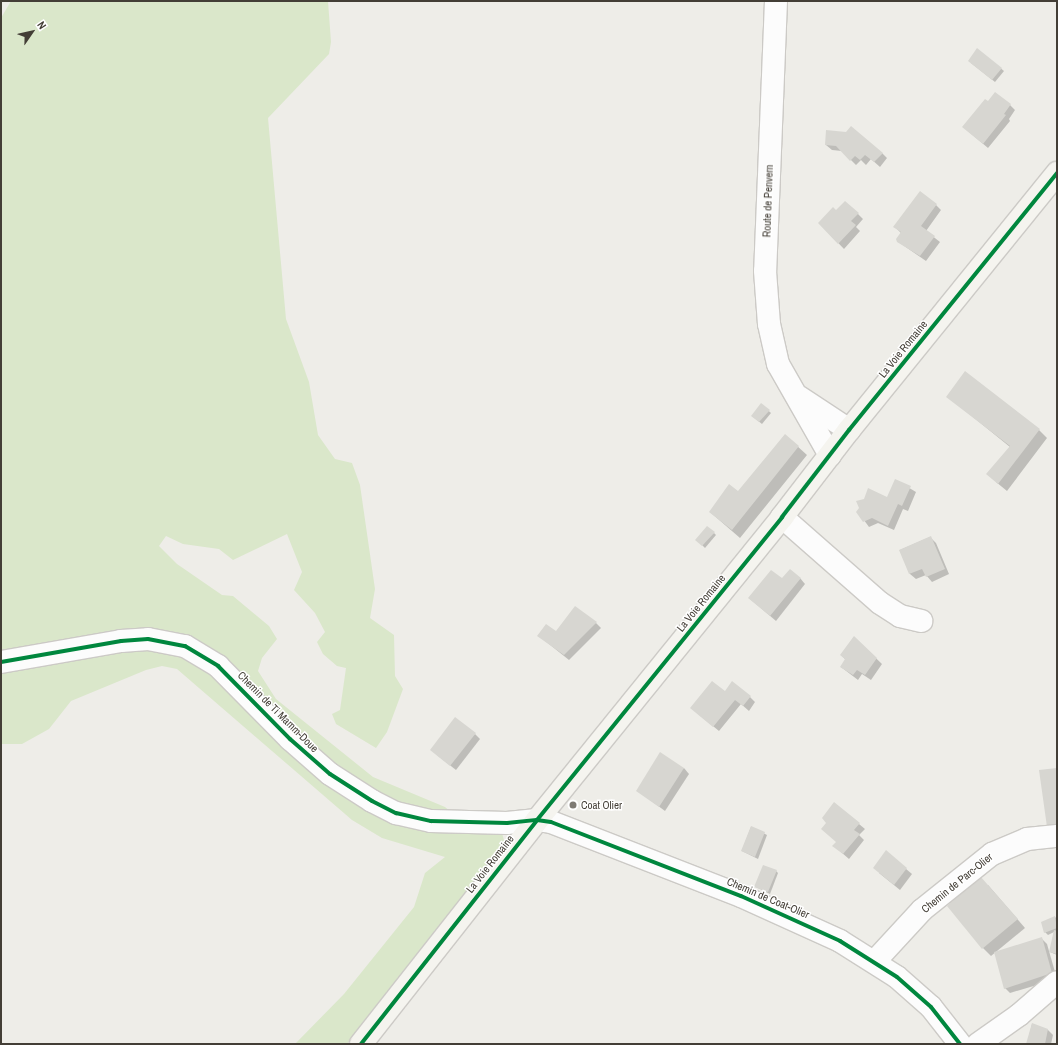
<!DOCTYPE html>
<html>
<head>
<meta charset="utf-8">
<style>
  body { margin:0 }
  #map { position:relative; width:1058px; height:1045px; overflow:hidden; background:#eeede8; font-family:"Archivo Narrow",sans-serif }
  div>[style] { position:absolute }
  .green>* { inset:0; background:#dae7ca }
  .shadow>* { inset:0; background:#0003 }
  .building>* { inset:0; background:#d7d6d1 }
  .roads { filter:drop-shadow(1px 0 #cccac6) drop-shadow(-1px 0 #cccac6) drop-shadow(0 1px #cccac6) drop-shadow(0 -1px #cccac6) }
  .street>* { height:22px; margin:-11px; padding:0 11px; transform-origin:11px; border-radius:11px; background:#fcfcfc }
  .secondary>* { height:22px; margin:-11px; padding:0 11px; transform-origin:11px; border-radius:11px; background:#f5f4ef }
  .cycleway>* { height:4px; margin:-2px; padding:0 2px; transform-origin:2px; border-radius:2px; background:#00873e }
  .dots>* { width:11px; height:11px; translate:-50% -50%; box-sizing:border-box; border:2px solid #fff; border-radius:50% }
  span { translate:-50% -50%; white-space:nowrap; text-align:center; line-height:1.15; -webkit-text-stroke:3px #fff; paint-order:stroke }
  .street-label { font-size:11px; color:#433e36 }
  .poi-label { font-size:11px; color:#433e36 }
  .left { translate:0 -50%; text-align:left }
  .frame { position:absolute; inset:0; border:2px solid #433e36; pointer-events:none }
  .north { position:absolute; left:12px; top:12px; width:40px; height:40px; -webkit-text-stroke:3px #fff; paint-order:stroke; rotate:56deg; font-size:11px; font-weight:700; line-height:16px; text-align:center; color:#433e36 }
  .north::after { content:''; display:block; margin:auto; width:14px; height:18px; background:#433e36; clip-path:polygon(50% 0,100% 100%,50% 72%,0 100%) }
</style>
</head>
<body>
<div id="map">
  <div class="green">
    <div style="clip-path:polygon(11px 1px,328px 1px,331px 42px,329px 54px,268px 118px,286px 319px,309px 382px,318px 435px,335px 459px,352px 463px,360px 485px,375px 589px,370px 618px,394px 635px,395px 676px,403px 689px,387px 732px,376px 748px,336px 724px,332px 714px,340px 710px,346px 668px,337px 666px,323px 654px,317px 642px,325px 632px,315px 613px,294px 590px,302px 572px,287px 534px,233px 560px,219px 549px,183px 544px,166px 536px,159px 546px,177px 564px,222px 595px,233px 596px,269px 626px,277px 639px,262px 658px,258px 671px,276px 699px,373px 777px,445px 807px,469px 827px,502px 833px,506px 848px,347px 1044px,295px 1044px,344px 994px,414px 907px,425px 873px,445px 857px,382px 838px,352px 820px,177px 669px,162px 666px,146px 670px,71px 701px,49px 729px,22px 744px,1px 744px,1px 18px)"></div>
  </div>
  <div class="shadow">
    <div style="clip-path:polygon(977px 49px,1004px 71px,995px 82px,971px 63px)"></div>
    <div style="clip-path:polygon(988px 102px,1010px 105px,1015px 110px,1009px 119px,1010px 121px,988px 148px,969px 132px)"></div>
    <div style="clip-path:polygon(827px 131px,882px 153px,887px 158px,880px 167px,871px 159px,866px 165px,861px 160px,856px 165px,842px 151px,832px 150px,826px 145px)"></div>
    <div style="clip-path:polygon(936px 205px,941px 210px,926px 231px,940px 242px,926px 261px,900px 243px,901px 233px,895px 227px)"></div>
    <div style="clip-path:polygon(836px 211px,858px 214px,863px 219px,856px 227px,860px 231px,844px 249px,819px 223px)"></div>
    <div style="clip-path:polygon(947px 396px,1039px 430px,1047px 438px,1007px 491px,996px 482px,1010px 447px)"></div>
    <div style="clip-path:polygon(762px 405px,771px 413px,762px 424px,752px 416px)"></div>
    <div style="clip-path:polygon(785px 435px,807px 455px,740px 538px,710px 512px,738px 493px)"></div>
    <div style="clip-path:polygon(896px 480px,916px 492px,908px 511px,903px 509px,894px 530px,878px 523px,869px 527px,858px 512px,865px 499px,888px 498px)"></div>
    <div style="clip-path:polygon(714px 533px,716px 535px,705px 548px,697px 540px)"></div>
    <div style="clip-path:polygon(930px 537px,936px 543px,949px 574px,932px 582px,926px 575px,916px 579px,910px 574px,900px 550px)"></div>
    <div style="clip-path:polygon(800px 578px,805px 584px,776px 621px,749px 598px,783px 579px)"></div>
    <div style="clip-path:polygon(596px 623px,601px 628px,569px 660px,539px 636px)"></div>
    <div style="clip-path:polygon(854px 637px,882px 664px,871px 680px,862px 674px,858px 680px,841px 667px,846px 660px,841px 655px)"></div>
    <div style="clip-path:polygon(725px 692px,750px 697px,755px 702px,749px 711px,741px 704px,719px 731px,697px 713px)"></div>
    <div style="clip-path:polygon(475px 734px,480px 739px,456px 770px,437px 755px)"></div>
    <div style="clip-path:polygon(684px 768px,689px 774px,665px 811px,638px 791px)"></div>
    <div style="clip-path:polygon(835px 804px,865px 829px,859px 835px,864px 840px,849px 859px,834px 846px,837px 842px,828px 823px)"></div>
    <div style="clip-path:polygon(751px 827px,767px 835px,758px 859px,742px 851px)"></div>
    <div style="clip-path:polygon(886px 852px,912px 874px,900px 890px,879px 873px)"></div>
    <div style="clip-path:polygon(776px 871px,778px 873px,770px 894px,756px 887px)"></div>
    <div style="clip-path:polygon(988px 885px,1025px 928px,991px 956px,983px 948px)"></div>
    <div style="clip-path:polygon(1055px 917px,1057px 919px,1057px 955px,1050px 952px,1054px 932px,1048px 935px,1045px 932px)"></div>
    <div style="clip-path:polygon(1042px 939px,1047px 944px,1057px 979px,1010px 993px,1005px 988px)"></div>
    <div style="clip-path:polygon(1032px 1024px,1048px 1030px,1053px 1035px,1051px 1044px,1027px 1044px)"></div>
  </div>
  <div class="building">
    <div style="clip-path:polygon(977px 48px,1002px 68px,992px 80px,968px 61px)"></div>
    <div style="clip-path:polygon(995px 92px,1011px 104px,1004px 114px,1006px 115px,983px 144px,962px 127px,985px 99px,988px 101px)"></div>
    <div style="clip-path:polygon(851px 126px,883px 153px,874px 162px,865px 155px,860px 160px,855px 156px,850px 161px,836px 146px,825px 145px,826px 130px,846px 132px)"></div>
    <div style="clip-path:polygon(920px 191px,937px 204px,921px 226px,935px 236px,920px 256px,897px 242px,896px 239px,901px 232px,893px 227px)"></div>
    <div style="clip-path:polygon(845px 201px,859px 213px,851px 221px,856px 225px,838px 244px,818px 223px,833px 207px,836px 210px)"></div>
    <div style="clip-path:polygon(965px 371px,1040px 429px,998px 484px,986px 474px,1010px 446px,946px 397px)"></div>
    <div style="clip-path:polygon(761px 403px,770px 410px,759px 422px,751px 416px)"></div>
    <div style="clip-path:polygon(785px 434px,799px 446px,732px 530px,709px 512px,729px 484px,738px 491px)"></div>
    <div style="clip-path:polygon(895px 479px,911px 486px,902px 506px,898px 504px,888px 526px,872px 518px,863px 522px,856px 512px,859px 508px,856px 501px,864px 499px,868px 488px,887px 497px)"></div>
    <div style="clip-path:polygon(707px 526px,715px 532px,702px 546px,695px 540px)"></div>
    <div style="clip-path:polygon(931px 536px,945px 569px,926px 577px,922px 569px,909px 574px,899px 550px)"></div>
    <div style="clip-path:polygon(790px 569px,801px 578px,770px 616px,748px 598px,771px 570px,782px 578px)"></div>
    <div style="clip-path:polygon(575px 606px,597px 622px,564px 655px,537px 636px,546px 624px,556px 631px)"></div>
    <div style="clip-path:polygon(854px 636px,877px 658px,865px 675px,857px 670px,853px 675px,840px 667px,845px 659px,840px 655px)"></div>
    <div style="clip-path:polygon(712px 681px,725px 691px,732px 681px,751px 696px,743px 706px,735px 700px,713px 727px,690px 708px)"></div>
    <div style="clip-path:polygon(455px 717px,476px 733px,450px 766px,430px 750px)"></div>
    <div style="clip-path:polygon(660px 752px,684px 768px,659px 807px,636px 791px)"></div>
    <div style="clip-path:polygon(1057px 768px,1057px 824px,1047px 827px,1039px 770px)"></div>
    <div style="clip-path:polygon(834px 802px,860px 823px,854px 830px,860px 834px,843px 854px,832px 846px,836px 842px,821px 829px,826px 823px,822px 818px)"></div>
    <div style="clip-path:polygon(751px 826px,765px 832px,755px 857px,741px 851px)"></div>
    <div style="clip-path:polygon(886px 850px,907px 868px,894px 885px,873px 868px)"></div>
    <div style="clip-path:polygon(763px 865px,777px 870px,768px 892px,754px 887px)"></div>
    <div style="clip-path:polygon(980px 876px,1018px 919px,982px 949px,947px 906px)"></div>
    <div style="clip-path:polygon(1055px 916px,1057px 928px,1044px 933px,1041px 922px)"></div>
    <div style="clip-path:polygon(1054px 930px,1057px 931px,1057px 954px,1049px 952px)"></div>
    <div style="clip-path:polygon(1042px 937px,1052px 973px,1004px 989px,994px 952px)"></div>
    <div style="clip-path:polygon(1032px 1023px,1048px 1029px,1045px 1044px,1026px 1044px)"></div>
  </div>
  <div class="roads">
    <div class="street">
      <div style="left:776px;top:1px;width:270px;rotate:92.3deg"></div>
      <div style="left:765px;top:271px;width:53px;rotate:85.7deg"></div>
      <div style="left:769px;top:324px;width:41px;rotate:77.3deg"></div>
      <div style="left:778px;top:364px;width:105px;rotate:60.3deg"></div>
      <div style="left:799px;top:397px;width:60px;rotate:33.4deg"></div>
      <div style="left:782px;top:517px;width:130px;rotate:41.3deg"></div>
      <div style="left:880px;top:603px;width:24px;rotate:33deg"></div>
      <div style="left:900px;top:616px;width:22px;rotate:13deg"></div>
      <div style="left:1px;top:662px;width:122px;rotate:-9.9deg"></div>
      <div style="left:121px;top:641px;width:27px;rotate:-4deg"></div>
      <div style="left:148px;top:639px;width:38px;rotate:11deg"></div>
      <div style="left:185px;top:646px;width:39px;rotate:31deg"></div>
      <div style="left:218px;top:666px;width:103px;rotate:45.4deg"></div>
      <div style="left:290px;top:739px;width:53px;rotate:41.2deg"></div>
      <div style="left:330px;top:774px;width:50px;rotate:32.7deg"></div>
      <div style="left:372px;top:801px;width:27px;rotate:27deg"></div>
      <div style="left:396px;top:813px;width:36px;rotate:13deg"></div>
      <div style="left:431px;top:821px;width:76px;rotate:1.5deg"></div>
      <div style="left:507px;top:823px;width:30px;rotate:-6deg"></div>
      <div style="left:537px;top:820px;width:14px;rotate:8deg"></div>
      <div style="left:551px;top:822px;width:204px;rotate:21.3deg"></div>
      <div style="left:741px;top:896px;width:109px;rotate:24.4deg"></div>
      <div style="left:840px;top:941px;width:67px;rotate:32.3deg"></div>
      <div style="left:897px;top:977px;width:45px;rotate:41.4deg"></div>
      <div style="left:931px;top:1007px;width:47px;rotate:51.9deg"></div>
      <div style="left:875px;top:961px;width:69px;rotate:-47.3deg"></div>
      <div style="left:922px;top:910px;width:90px;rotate:-38.7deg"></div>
      <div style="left:992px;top:854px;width:38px;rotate:-23deg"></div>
      <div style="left:1027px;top:839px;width:30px;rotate:-6deg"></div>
      <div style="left:978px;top:1044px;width:50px;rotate:-35.3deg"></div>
      <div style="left:1019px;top:1015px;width:50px;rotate:-41deg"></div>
    </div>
    <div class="secondary">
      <div style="left:361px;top:1044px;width:285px;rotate:-51.8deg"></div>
      <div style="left:537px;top:820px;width:390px;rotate:-51deg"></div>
      <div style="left:782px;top:517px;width:110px;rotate:-52.4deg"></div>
      <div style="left:849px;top:430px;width:331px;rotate:-51deg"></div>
    </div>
  </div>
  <div class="cycleway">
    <div style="left:1px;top:662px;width:122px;rotate:-9.9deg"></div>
    <div style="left:121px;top:641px;width:27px;rotate:-4deg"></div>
    <div style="left:148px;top:639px;width:38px;rotate:11deg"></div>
    <div style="left:185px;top:646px;width:39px;rotate:31deg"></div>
    <div style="left:218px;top:666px;width:103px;rotate:45.4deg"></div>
    <div style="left:290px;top:739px;width:53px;rotate:41.2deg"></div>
    <div style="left:330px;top:774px;width:50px;rotate:32.7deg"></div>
    <div style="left:372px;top:801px;width:27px;rotate:27deg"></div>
    <div style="left:396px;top:813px;width:36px;rotate:13deg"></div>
    <div style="left:431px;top:821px;width:76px;rotate:1.5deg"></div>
    <div style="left:507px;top:823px;width:30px;rotate:-6deg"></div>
    <div style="left:537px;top:820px;width:14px;rotate:8deg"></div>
    <div style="left:551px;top:822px;width:204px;rotate:21.3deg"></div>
    <div style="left:741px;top:896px;width:109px;rotate:24.4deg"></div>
    <div style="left:840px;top:941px;width:67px;rotate:32.3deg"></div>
    <div style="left:897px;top:977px;width:45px;rotate:41.4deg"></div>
    <div style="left:931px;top:1007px;width:47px;rotate:51.9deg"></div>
    <div style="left:361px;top:1044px;width:285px;rotate:-51.8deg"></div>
    <div style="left:537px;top:820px;width:390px;rotate:-51deg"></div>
    <div style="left:782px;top:517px;width:110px;rotate:-52.4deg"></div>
    <div style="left:849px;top:430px;width:331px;rotate:-51deg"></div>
  </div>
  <div class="dots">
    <div style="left:573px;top:805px;background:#7f7b74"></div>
  </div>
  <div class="street-label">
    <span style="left:768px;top:201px;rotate:-88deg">Route de Penvern</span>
    <span style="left:903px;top:349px;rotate:-51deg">La Voie Romaine</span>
    <span style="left:701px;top:603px;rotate:-51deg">La Voie Romaine</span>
    <span style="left:278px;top:712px;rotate:45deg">Chemin de Ti Mamm-Doue</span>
    <span style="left:490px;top:864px;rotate:-52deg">La Voie Romaine</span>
    <span style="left:957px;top:883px;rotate:-39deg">Chemin de Parc-Olier</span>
    <span style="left:768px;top:898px;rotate:23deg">Chemin de Coat-Olier</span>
  </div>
  <div class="poi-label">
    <span class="left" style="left:581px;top:805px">Coat Olier</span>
  </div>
  <div class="frame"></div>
  <div class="north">N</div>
</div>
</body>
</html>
